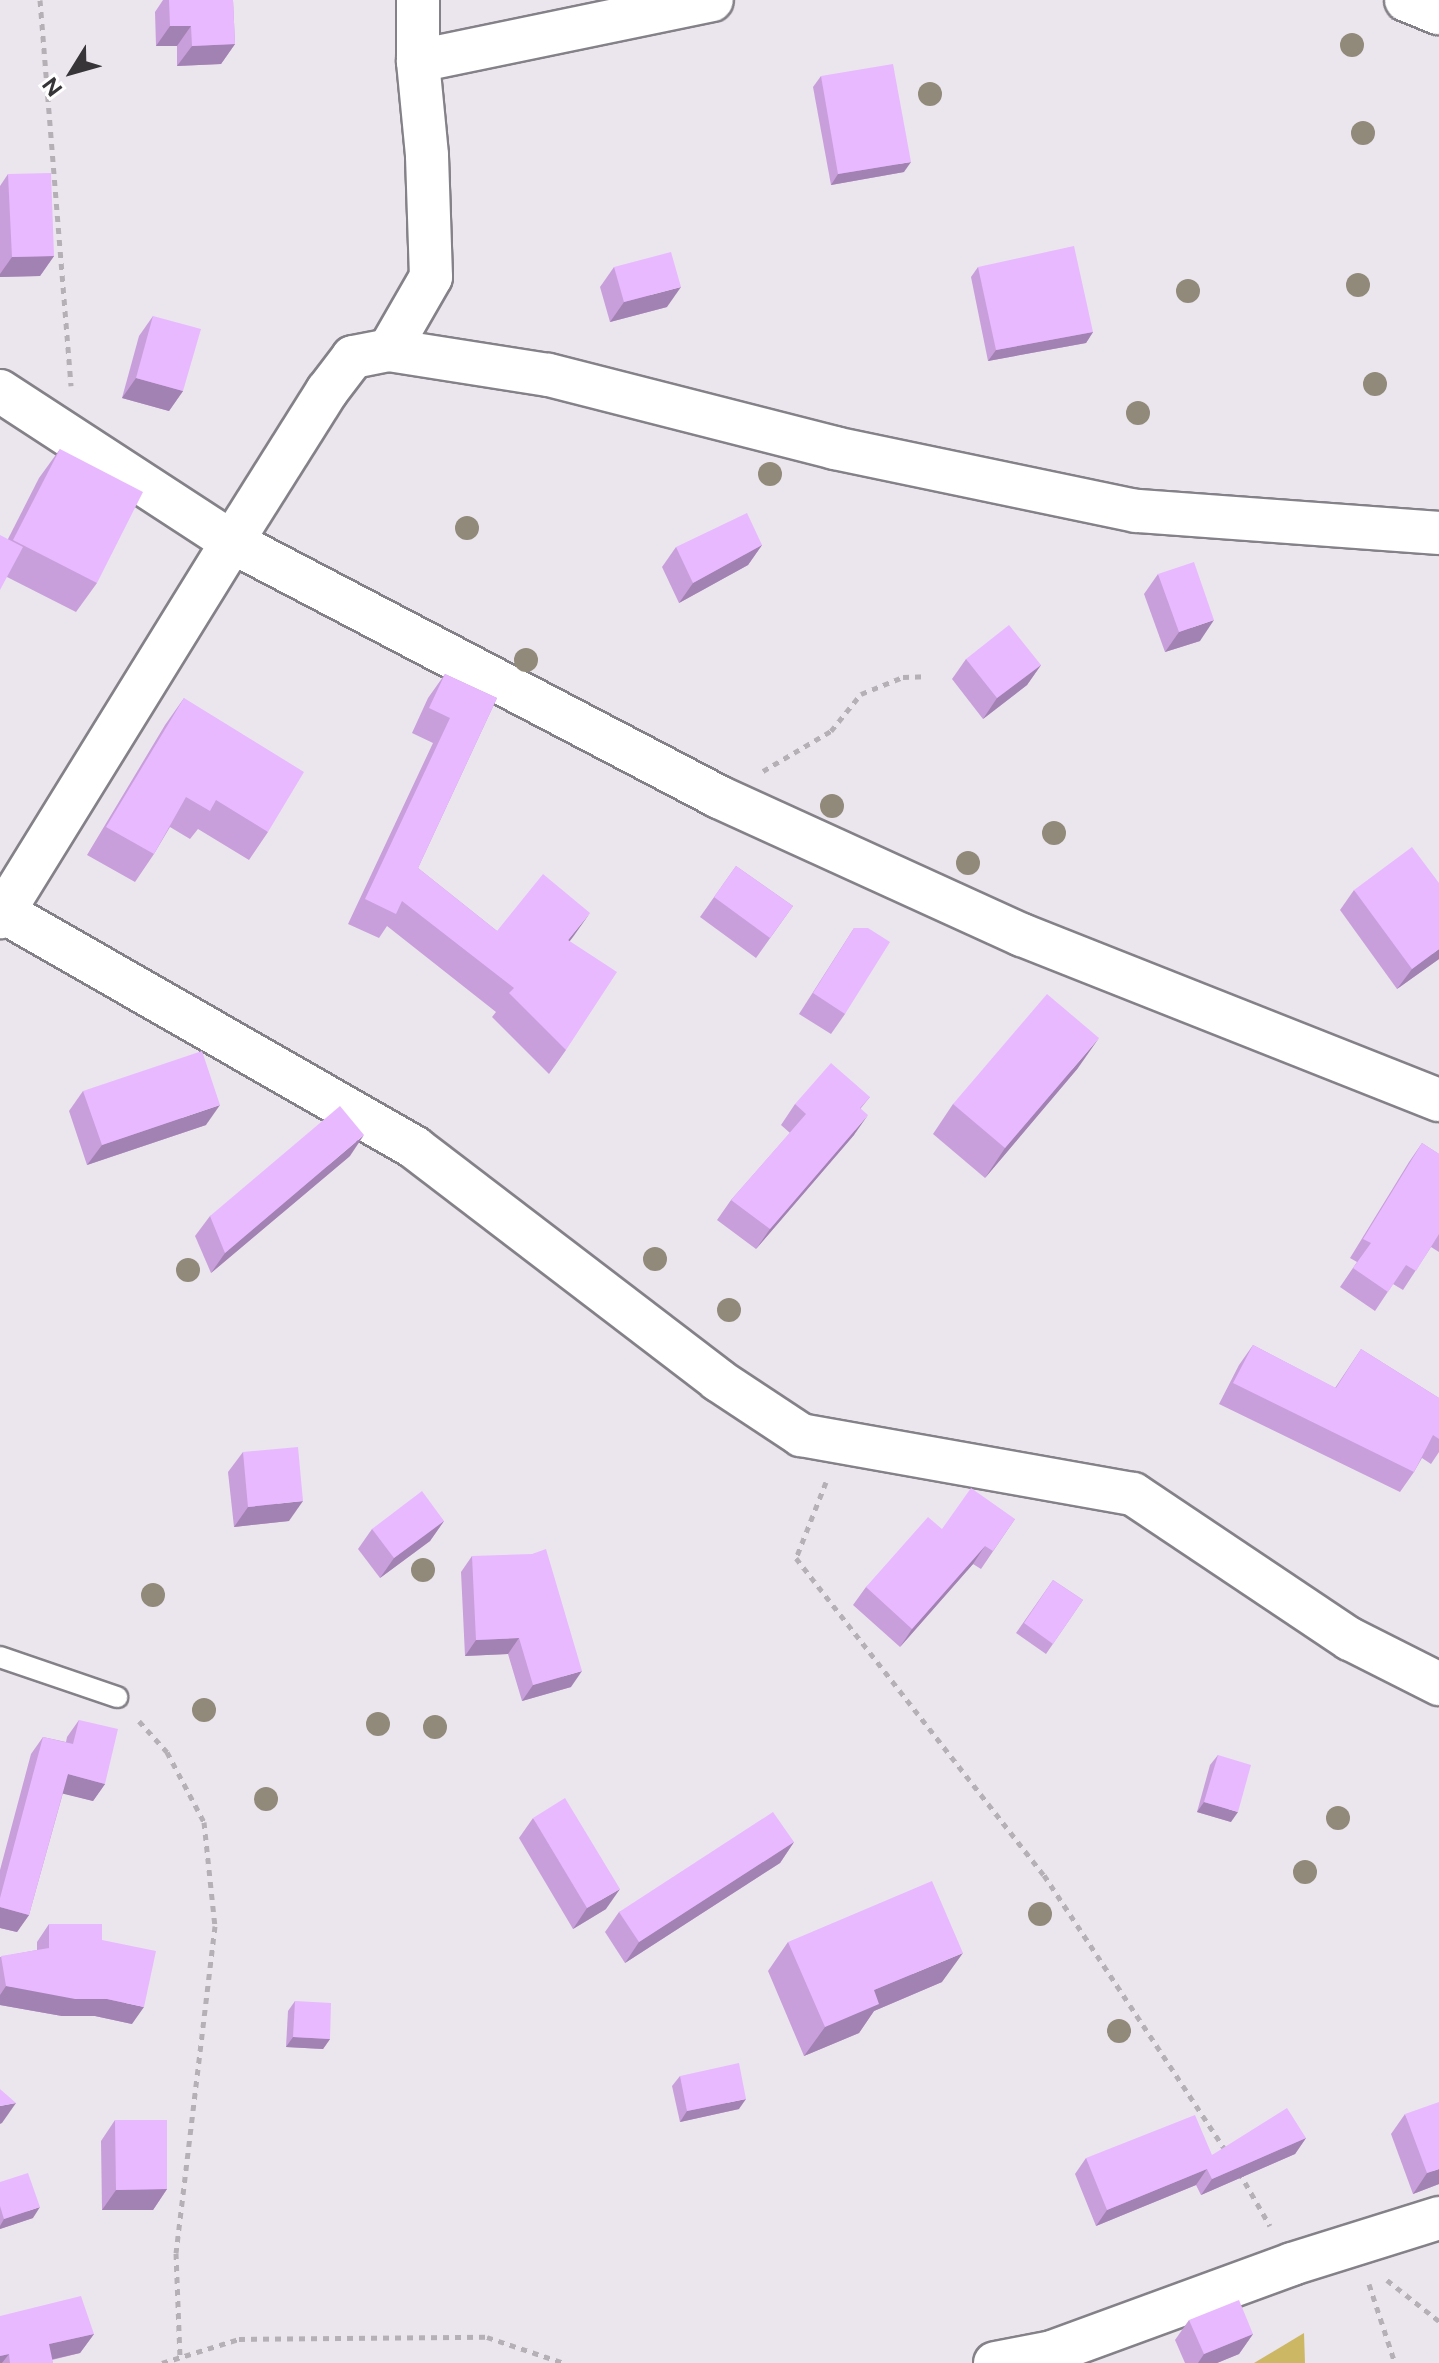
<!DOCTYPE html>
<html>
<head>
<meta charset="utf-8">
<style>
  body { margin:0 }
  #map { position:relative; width:1439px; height:2363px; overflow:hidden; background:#ebe6ed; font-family:Figtree,sans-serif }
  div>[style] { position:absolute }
  .forest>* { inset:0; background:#ccb864 }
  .path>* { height:5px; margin-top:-2.5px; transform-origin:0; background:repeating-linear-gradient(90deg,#b4b0b6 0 6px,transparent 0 12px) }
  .roads { filter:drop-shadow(2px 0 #858188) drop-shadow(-2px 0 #858188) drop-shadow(0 2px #858188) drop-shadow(0 -2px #858188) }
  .lane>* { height:20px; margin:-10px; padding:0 10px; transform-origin:10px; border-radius:10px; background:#fff }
  .street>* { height:42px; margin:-21px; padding:0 21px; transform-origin:21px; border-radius:21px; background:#fff }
  .trees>* { width:24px; height:24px; margin:-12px; border-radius:50%; background:#918a7a }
  .wall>* { inset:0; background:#c89fdb }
  .shaded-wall>* { inset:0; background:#a282b2 }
  .building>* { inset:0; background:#e8b9ff }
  span { translate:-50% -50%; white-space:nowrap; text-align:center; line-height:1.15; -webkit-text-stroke:6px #fff; paint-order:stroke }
  .north { position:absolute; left:32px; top:32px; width:80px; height:80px; -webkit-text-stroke:6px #fff; paint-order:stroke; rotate:233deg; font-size:22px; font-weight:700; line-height:32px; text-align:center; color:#373538 }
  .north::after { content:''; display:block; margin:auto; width:28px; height:36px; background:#373538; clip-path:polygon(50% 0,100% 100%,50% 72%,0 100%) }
</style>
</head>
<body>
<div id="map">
  <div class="forest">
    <div style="clip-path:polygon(1304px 2333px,1305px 2363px,1254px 2363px)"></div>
  </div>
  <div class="path">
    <div style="left:40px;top:0;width:387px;rotate:85.4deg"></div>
    <div style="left:763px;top:771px;width:79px;rotate:-30.5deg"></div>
    <div style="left:831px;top:731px;width:48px;rotate:-51deg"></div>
    <div style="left:861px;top:694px;width:45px;rotate:-22deg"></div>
    <div style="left:903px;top:677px;width:23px;rotate:-2deg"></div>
    <div style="left:826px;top:1482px;width:82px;rotate:111.5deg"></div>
    <div style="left:796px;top:1558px;width:402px;rotate:52deg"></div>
    <div style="left:1044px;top:1875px;width:329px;rotate:56.6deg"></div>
    <div style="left:139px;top:1721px;width:42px;rotate:47.9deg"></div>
    <div style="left:167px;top:1752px;width:79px;rotate:62.1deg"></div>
    <div style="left:204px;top:1822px;width:105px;rotate:84deg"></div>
    <div style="left:215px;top:1926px;width:329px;rotate:96.8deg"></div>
    <div style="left:176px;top:2253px;width:104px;rotate:87.8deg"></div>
    <div style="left:1239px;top:2172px;width:62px;rotate:60.1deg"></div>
    <div style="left:1387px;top:2280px;width:66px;rotate:38.3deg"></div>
    <div style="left:1369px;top:2284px;width:83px;rotate:71.8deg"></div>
    <div style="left:162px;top:2363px;width:81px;rotate:-17.3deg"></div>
    <div style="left:239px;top:2339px;width:248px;rotate:-0.5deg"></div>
    <div style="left:487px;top:2337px;width:81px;rotate:18.7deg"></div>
  </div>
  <div class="roads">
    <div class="lane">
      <div style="left:0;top:1657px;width:124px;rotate:18.9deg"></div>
    </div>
    <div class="street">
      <div style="left:418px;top:0;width:61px;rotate:90deg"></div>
      <div style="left:1406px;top:0;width:35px;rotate:22deg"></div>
      <div style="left:389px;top:350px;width:84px;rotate:-60.1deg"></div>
      <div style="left:431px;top:277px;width:122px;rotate:-91.9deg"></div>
      <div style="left:427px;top:155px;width:94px;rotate:-95.5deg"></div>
      <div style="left:418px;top:61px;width:300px;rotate:-11.7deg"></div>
      <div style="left:0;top:391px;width:277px;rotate:33.1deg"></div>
      <div style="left:232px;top:542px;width:441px;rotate:121.7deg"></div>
      <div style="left:1439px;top:533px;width:304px;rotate:-175.8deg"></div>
      <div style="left:1136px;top:511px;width:308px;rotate:-168.2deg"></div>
      <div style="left:835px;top:448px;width:296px;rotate:-165.7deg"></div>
      <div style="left:548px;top:375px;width:161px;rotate:-171.1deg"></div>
      <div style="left:389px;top:350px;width:37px;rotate:169deg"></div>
      <div style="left:353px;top:357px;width:43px;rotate:127.4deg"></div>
      <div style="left:327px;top:391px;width:178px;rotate:122.2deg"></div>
      <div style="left:232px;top:542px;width:550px;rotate:27.64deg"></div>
      <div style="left:719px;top:797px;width:333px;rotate:24.5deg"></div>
      <div style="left:1022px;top:935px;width:448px;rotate:21.6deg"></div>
      <div style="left:0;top:910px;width:478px;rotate:29.8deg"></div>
      <div style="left:415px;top:1148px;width:382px;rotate:37.4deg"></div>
      <div style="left:718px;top:1380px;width:100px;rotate:33.5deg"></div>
      <div style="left:801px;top:1435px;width:337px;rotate:10.1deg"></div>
      <div style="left:1133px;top:1494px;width:261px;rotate:33.8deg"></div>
      <div style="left:1350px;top:1639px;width:100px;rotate:26.8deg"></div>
      <div style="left:995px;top:2363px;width:58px;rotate:-10.9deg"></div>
      <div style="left:1052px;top:2352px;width:256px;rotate:-20.1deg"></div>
      <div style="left:1292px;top:2264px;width:154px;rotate:-17.4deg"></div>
    </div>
  </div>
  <div class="trees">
    <div style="left:1352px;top:45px"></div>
    <div style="left:930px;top:94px"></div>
    <div style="left:1363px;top:133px"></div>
    <div style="left:1358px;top:285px"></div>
    <div style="left:1188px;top:291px"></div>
    <div style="left:1375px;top:384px"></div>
    <div style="left:1138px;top:413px"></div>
    <div style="left:770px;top:474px"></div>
    <div style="left:467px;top:528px"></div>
    <div style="left:526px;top:660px"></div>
    <div style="left:832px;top:806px"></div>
    <div style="left:1054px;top:833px"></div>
    <div style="left:968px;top:863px"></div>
    <div style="left:655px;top:1259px"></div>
    <div style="left:188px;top:1270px"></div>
    <div style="left:729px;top:1310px"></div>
    <div style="left:423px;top:1570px"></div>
    <div style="left:153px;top:1595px"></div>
    <div style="left:204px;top:1710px"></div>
    <div style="left:378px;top:1724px"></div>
    <div style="left:435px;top:1727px"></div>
    <div style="left:266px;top:1799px"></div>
    <div style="left:1338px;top:1818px"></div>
    <div style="left:1305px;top:1872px"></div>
    <div style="left:1040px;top:1914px"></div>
    <div style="left:1119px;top:2031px"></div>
  </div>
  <div class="wall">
    <div style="clip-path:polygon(163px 0,233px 0,235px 44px,221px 64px,177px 66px,177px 46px,156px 46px,155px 12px)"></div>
    <div style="clip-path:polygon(821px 76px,904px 172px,831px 185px,813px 87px)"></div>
    <div style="clip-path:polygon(8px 174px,54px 256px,40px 276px,0 277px,0 186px)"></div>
    <div style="clip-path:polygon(614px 267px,667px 307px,610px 322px,600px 287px)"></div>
    <div style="clip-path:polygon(978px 267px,1093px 332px,1086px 343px,988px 361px,971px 277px)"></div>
    <div style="clip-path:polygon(153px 316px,183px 391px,169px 411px,122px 398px,139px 336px)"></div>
    <div style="clip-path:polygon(60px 449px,97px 583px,76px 612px,7px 577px,8px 539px,39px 478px)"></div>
    <div style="clip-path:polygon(762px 545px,748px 565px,679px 603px,662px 567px,676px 547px)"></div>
    <div style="clip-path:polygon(1158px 574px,1200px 641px,1165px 652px,1144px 594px)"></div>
    <div style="clip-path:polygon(966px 659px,1041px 665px,1027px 685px,983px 719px,952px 679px)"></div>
    <div style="clip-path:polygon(445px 674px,497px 698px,418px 868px,497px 931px,570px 942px,566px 1050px,549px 1074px,492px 1017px,496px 1012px,387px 926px,379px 938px,348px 924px,433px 743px,412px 733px,428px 698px)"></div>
    <div style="clip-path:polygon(184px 698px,268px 832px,249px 860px,198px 829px,190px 839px,170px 827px,154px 854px,135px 882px,87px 855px,165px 725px)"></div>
    <div style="clip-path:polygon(736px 866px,793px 906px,756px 958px,700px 917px)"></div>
    <div style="clip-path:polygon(1354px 890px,1439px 959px,1397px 989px,1340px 910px)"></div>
    <div style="clip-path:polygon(854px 928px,845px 1014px,831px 1034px,799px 1014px)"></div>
    <div style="clip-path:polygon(1078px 1068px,985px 1178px,933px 1134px,953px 1104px)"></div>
    <div style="clip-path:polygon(83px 1091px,206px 1125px,87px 1165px,69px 1111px)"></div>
    <div style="clip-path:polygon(870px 1097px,861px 1108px,854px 1135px,756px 1249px,717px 1220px,731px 1200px,790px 1133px,781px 1125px,795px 1104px)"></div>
    <div style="clip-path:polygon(1422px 1143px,1439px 1154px,1439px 1252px,1431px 1247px,1403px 1290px,1393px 1284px,1375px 1311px,1340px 1287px,1357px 1262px,1350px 1258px,1409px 1162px)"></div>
    <div style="clip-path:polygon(350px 1156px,211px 1273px,195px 1236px,210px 1216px)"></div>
    <div style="clip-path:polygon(1253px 1345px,1335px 1388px,1361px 1349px,1439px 1398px,1439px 1452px,1431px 1464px,1422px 1458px,1414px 1472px,1400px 1492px,1219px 1404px,1239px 1365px)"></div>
    <div style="clip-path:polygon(243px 1452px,289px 1521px,234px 1527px,228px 1472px)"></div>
    <div style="clip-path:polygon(1015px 1519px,981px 1569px,973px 1564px,900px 1647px,853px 1605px,866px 1587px,942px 1529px)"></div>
    <div style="clip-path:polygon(444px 1521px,430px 1541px,380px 1578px,358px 1549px,372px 1529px)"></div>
    <div style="clip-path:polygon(472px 1556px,571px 1687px,522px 1701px,508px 1654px,465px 1656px,461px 1572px)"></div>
    <div style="clip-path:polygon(1053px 1580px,1083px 1600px,1046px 1654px,1016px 1633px)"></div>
    <div style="clip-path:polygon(79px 1720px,105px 1784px,93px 1801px,63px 1793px,29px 1915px,17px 1932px,0 1928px,0 1870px,31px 1754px,43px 1737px,66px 1742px,67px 1737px)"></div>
    <div style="clip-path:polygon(1218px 1755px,1231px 1822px,1197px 1812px,1210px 1765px)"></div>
    <div style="clip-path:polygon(533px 1818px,606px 1909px,573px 1929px,519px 1838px)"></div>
    <div style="clip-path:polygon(794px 1842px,780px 1863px,625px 1963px,605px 1932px,619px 1912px)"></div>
    <div style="clip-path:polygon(49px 1924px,102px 1940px,132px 2024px,95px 2016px,62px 2016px,0 2005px,0 1957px,37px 1950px,37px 1942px)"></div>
    <div style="clip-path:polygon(788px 1942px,942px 1982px,874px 2011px,859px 2033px,804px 2056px,768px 1971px)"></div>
    <div style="clip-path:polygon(295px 2001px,330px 2039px,323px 2049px,286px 2047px,288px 2011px)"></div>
    <div style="clip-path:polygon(680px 2076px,739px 2109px,680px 2122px,672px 2086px)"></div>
    <div style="clip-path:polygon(1405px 2114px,1439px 2184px,1413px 2194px,1391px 2134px)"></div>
    <div style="clip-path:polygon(115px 2120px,167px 2189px,153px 2210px,102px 2210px,101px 2141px)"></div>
    <div style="clip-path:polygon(1306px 2138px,1295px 2154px,1201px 2195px,1196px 2185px,1096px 2226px,1075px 2174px,1086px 2158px,1212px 2155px)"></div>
    <div style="clip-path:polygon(0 2182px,33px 2218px,0 2229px)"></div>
    <div style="clip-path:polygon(0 2316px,94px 2334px,80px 2353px,52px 2360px,53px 2363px,0 2363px)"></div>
    <div style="clip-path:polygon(1189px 2320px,1253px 2334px,1239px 2354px,1217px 2363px,1185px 2363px,1175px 2340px)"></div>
  </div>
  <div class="shaded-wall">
    <div style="clip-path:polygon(170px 26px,191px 26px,177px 46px,156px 46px)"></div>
    <div style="clip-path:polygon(235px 44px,221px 64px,177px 66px,192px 46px)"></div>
    <div style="clip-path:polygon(911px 162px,904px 172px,831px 185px,838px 174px)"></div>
    <div style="clip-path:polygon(54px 256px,40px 276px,0 277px,0 274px,12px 257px)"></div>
    <div style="clip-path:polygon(681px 287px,667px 307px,610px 322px,624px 302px)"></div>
    <div style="clip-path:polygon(1093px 332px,1086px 343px,988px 361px,996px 350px)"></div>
    <div style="clip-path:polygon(136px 378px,183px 391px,169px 411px,122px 398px)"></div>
    <div style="clip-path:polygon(762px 545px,748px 565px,679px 603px,693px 583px)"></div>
    <div style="clip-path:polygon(1214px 620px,1200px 641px,1165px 652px,1179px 632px)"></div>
    <div style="clip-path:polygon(1041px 665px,1027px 685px,983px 719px,997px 698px)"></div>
    <div style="clip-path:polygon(590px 913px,573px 937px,551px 965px,568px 940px)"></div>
    <div style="clip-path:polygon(1439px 949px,1439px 959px,1397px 989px,1412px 969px)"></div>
    <div style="clip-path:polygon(1099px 1038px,1078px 1068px,985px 1178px,1005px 1148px)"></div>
    <div style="clip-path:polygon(220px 1105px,206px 1125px,87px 1165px,102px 1145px)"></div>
    <div style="clip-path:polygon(868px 1115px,854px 1135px,756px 1249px,770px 1229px)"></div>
    <div style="clip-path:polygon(364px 1135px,350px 1156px,211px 1273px,225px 1253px)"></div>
    <div style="clip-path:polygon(303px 1501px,289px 1521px,234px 1527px,248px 1507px)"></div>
    <div style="clip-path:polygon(444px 1521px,430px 1541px,380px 1578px,394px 1558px)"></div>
    <div style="clip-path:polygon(985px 1546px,973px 1564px,900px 1647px,912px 1629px)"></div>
    <div style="clip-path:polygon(519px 1638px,508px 1654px,465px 1656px,476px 1640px)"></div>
    <div style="clip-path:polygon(582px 1671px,571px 1687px,522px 1701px,533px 1685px)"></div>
    <div style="clip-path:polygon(68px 1774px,105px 1784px,93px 1801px,56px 1792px)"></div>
    <div style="clip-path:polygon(1204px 1802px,1238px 1812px,1231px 1822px,1197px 1812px)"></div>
    <div style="clip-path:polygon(794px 1842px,780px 1863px,625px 1963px,639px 1942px)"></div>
    <div style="clip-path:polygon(620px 1889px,606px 1909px,573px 1929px,587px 1908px)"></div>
    <div style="clip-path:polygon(0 1907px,29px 1915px,17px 1932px,0 1928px)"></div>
    <div style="clip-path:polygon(963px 1953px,942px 1982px,874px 2011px,859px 2033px,804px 2056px,825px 2027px,874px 1990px)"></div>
    <div style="clip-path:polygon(6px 1986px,107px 1999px,144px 2007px,132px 2024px,95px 2016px,62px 2016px,0 2005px,0 1995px)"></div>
    <div style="clip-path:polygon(293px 2037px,330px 2039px,323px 2049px,286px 2047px)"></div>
    <div style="clip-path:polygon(746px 2099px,739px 2109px,680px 2122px,687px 2111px)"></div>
    <div style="clip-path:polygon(16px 2103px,2px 2123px,0 2124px,0 2106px)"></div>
    <div style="clip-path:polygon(1306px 2138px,1295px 2154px,1201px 2195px,1212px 2179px)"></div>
    <div style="clip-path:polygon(1207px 2169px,1196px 2185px,1096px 2226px,1107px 2210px)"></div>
    <div style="clip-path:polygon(1439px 2169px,1439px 2184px,1413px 2194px,1427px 2173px)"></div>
    <div style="clip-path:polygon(167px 2189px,153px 2210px,102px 2210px,116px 2190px)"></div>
    <div style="clip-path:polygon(40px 2207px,33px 2218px,0 2229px,0 2226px,4px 2219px)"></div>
    <div style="clip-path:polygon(94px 2334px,80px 2353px,36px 2363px,49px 2344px)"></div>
    <div style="clip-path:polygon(1253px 2334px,1239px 2354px,1217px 2363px,1198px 2363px,1204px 2354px)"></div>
    <div style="clip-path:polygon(9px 2354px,2px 2363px,0 2363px,0 2356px)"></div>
  </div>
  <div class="building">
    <div style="clip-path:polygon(169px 0,233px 0,235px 44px,192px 46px,191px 26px,170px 26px)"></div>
    <div style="clip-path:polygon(893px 64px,911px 162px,838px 174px,821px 76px)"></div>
    <div style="clip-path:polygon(51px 173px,54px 256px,12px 257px,8px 174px)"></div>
    <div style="clip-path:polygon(1074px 246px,1093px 332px,996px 350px,978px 267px)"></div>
    <div style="clip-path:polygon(671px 252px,681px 287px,624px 302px,614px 267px)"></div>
    <div style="clip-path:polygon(153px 316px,201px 329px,183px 391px,136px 378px)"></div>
    <div style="clip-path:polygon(60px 449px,143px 492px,97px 583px,13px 540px)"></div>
    <div style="clip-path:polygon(747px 513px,762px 545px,693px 583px,676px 547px)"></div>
    <div style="clip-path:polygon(0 535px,23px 547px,0 590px)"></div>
    <div style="clip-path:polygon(1194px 562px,1214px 620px,1179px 632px,1158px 574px)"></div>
    <div style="clip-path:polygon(1009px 625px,1041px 665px,997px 698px,966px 659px)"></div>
    <div style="clip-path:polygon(445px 674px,497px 698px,418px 868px,497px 931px,543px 874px,590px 913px,568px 940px,617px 972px,566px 1050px,509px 993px,514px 988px,402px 901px,396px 914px,365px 899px,450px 718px,429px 708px)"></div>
    <div style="clip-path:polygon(184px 698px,304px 772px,268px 832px,216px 800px,210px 811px,186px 797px,154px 854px,106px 827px)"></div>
    <div style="clip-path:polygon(1412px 847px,1439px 883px,1439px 949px,1412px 969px,1354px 890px)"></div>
    <div style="clip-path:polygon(736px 866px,793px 906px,770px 938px,714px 897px)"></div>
    <div style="clip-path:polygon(854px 928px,868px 928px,890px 942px,845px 1014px,813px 993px)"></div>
    <div style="clip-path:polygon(1047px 994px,1099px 1038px,1005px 1148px,953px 1104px)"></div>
    <div style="clip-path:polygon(202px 1051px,220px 1105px,102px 1145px,83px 1091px)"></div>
    <div style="clip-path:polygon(831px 1063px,870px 1097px,860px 1108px,868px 1115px,770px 1229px,731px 1200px,806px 1114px,795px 1104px)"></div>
    <div style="clip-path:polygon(340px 1106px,364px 1135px,225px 1253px,210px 1216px)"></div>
    <div style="clip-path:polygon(1422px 1143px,1439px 1154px,1439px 1234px,1416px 1271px,1406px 1265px,1388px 1292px,1353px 1268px,1371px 1243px,1363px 1239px)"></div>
    <div style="clip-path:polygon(1253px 1345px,1336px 1388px,1361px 1349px,1439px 1398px,1439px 1439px,1433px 1435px,1414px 1472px,1233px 1383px)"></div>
    <div style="clip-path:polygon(298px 1447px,303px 1501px,248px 1507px,243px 1452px)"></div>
    <div style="clip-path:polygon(971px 1488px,1015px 1519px,993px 1551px,985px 1546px,912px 1629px,866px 1587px,928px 1517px,942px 1529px)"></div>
    <div style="clip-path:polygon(422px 1491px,444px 1521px,394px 1558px,372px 1529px)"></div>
    <div style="clip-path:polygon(546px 1549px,582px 1671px,533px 1685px,519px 1638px,476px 1640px,472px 1556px,532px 1554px)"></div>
    <div style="clip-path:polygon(1053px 1580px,1083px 1600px,1053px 1644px,1024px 1623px)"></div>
    <div style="clip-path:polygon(79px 1720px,118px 1729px,105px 1784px,68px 1774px,29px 1915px,0 1907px,0 1898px,43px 1737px,73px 1744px)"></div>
    <div style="clip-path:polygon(1218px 1755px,1251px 1765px,1238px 1812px,1204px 1802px)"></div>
    <div style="clip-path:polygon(565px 1798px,620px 1889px,587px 1908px,533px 1818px)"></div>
    <div style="clip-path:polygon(773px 1812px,794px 1842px,639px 1942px,619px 1912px)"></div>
    <div style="clip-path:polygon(932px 1881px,963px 1953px,874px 1990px,879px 2004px,825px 2027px,788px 1942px)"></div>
    <div style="clip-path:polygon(49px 1924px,102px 1924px,102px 1940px,156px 1951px,144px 2007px,107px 1999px,75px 1999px,6px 1986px,1px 1956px,49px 1948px)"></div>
    <div style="clip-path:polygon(295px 2001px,331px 2003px,330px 2039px,293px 2037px)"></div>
    <div style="clip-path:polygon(739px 2063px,746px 2099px,687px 2111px,680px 2076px)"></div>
    <div style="clip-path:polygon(0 2089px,16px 2103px,0 2106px)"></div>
    <div style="clip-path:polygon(1439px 2102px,1439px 2169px,1427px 2173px,1405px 2114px)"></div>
    <div style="clip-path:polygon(1287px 2108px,1306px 2138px,1212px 2179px,1207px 2169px,1107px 2210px,1086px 2158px,1195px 2115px,1212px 2155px)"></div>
    <div style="clip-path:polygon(115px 2120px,167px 2120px,167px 2189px,116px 2190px)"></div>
    <div style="clip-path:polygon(28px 2173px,40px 2207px,4px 2219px,0 2206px,0 2182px)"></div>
    <div style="clip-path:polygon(81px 2296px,94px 2334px,49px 2344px,53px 2363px,10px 2363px,9px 2354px,0 2356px,0 2316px)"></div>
    <div style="clip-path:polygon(1239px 2300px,1253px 2334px,1204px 2354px,1189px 2320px)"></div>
  </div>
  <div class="north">N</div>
</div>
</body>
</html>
